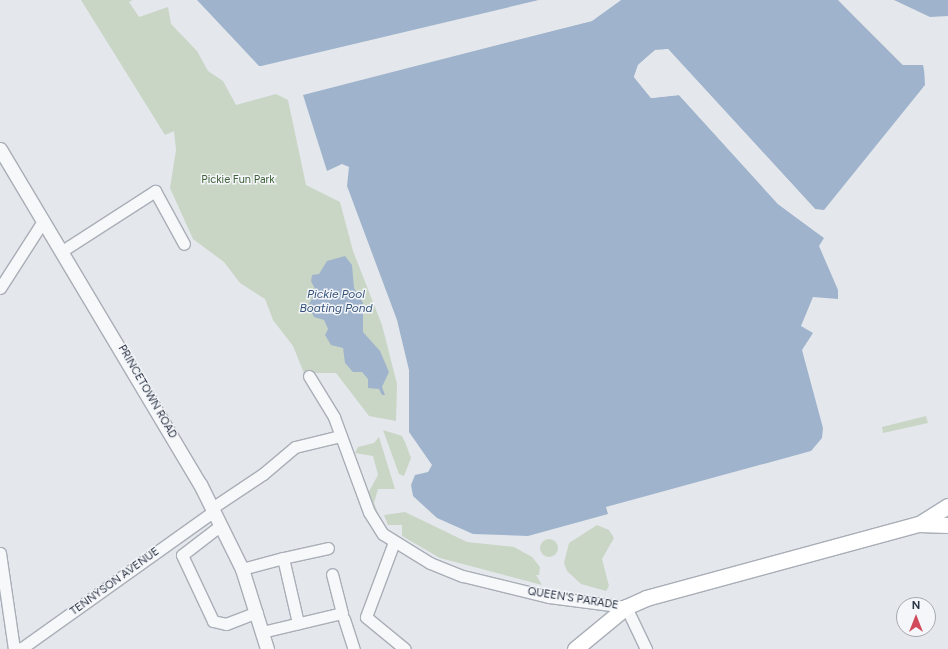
<!DOCTYPE html>
<html>
<head>
<meta charset="utf-8">
<style>
  body { margin:0 }
  #map { position:relative; width:948px; height:649px; overflow:hidden; background:#e4e7ec; font-family:Figtree,sans-serif }
  div>[style] { position:absolute }
  .green>* { inset:0; background:#c9d6c5 }
  .round { border-radius:50% }
  .water>* { inset:0; background:#9fb4cc }
  .pier>* { inset:0; background:#e4e7ec }
  .roads { filter:drop-shadow(1px 0 #a9aeb7) drop-shadow(-1px 0 #a9aeb7) drop-shadow(0 1px #a9aeb7) drop-shadow(0 -1px #a9aeb7) }
  .minor>* { height:11px; margin:-5.5px; padding:0 5.5px; transform-origin:5.5px; border-radius:5.5px; background:#f7f8fa }
  .tertiary>* { height:13px; margin:-6.5px; padding:0 6.5px; transform-origin:6.5px; border-radius:6.5px; background:#f7f8fa }
  .secondary>* { height:15px; margin:-7.5px; padding:0 7.5px; transform-origin:7.5px; border-radius:7.5px; background:#fff }
  span { translate:-50% -50%; white-space:nowrap; text-align:center; line-height:1.15; -webkit-text-stroke:3px #f4f6f9; paint-order:stroke }
  .park-label { font-size:11px; color:#3f6138 }
  .street-label { font-size:11px; color:#2b3445 }
  .water-label { font-size:12px; color:#34527a; font-style:italic }
  .north { position:absolute; left:896px; top:597px; width:40px; height:40px; box-sizing:border-box; background:#f4f6f9; border:1px solid #a4a8b1; border-radius:50%; rotate:0deg; font-size:11px; font-weight:700; line-height:16px; text-align:center; color:#2b3445 }
  .north::after { content:''; display:block; margin:auto; width:14px; height:18px; background:#d1495b; clip-path:polygon(50% 0,100% 100%,50% 72%,0 100%) }
</style>
</head>
<body>
<div id="map">
  <div class="green">
    <div style="clip-path:polygon(81px 0,133px 0,129px 2px,139px 17px,168px 7px,171px 24px,197px 51px,208px 71px,223px 81px,236px 105px,276px 94px,288px 100px,306px 185px,340px 202px,353px 251px,382px 325px,397px 384px,396px 421px,369px 416px,336px 373px,304px 373px,293px 346px,273px 320px,265px 299px,240px 283px,224px 262px,193px 239px,170px 188px,176px 150px,174px 131px,165px 135px)"></div>
    <div style="clip-path:polygon(926px 416px,928px 423px,883px 433px,882px 427px)"></div>
    <div style="clip-path:polygon(383px 430px,402px 436px,405px 442px,411px 458px,404px 476px,399px 474px)"></div>
    <div style="clip-path:polygon(379px 437px,395px 489px,378px 489px,374px 503px,380px 518px,367px 495px,378px 475px,373px 456px,355px 453px,358px 447px,374px 443px)"></div>
    <div style="clip-path:polygon(405px 512px,467px 542px,514px 547px,532px 557px,540px 567px,539px 575px,536px 575px,542px 585px,440px 558px,402px 536px,402px 525px,388px 525px,384px 515px)"></div>
    <div style="clip-path:polygon(597px 525px,609px 530px,614px 538px,602px 559px,609px 586px,606px 591px,581px 584px,567px 571px,564px 563px,569px 543px)"></div>
    <div class="round" style="left:540px;top:539px;width:18px;height:18px"></div>
  </div>
  <div class="water">
    <div style="clip-path:polygon(197px 0,540px 0,277px 66px,259px 66px)"></div>
    <div style="clip-path:polygon(621px 0,838px 0,903px 65px,924px 65px,925px 85px,824px 210px,815px 209px,668px 49px,655px 50px,638px 65px,634px 77px,651px 98px,679px 95px,778px 204px,824px 238px,819px 246px,838px 290px,838px 299px,813px 297px,801px 326px,813px 333px,802px 350px,823px 428px,822px 438px,811px 451px,606px 507px,608px 514px,528px 536px,473px 534px,437px 518px,413px 496px,411px 485px,415px 475px,428px 472px,432px 465px,409px 432px,409px 370px,397px 320px,347px 186px,349px 167px,342px 164px,327px 171px,303px 95px,591px 21px)"></div>
    <div style="clip-path:polygon(894px 0,948px 0,948px 16px,930px 17px)"></div>
    <div style="clip-path:polygon(345px 256px,352px 265px,354px 288px,363px 303px,363px 332px,380px 351px,389px 372px,382px 387px,385px 395px,382px 395px,379px 389px,368px 388px,368px 379px,362px 372px,353px 372px,345px 363px,343px 348px,331px 345px,325px 335px,328px 329px,324px 320px,314px 317px,308px 306px,316px 291px,311px 281px,312px 275px,319px 274px,327px 261px)"></div>
  </div>
  <div class="pier">
    <div style="clip-path:polygon(539px 0,542px 0,278px 68px,257px 67px)"></div>
    <div style="clip-path:polygon(621px 0,592px 21px,301px 94px,591px 19px,609px 3px)"></div>
    <div style="clip-path:polygon(838px 0,904px 63px,925px 64px,927px 85px,923px 65px,903px 65px)"></div>
    <div style="clip-path:polygon(668px 49px,815px 209px,824px 212px,814px 211px,667px 51px,655px 52px,640px 66px,636px 76px,652px 96px,680px 93px,779px 203px,824px 238px,778px 204px,679px 95px,651px 98px,634px 77px,638px 65px,653px 52px)"></div>
  </div>
  <div class="roads">
    <div class="minor">
      <div style="left:62px;top:251px;width:111px;rotate:-32.8deg"></div>
      <div style="left:155px;top:191px;width:60px;rotate:61.3deg"></div>
      <div style="left:0;top:288px;width:80px;rotate:-57.3deg"></div>
      <div style="left:309px;top:376px;width:48px;rotate:58.6deg"></div>
      <div style="left:334px;top:417px;width:101px;rotate:69.8deg"></div>
      <div style="left:369px;top:512px;width:26px;rotate:58deg"></div>
      <div style="left:383px;top:534px;width:55px;rotate:31.7deg"></div>
      <div style="left:430px;top:563px;width:35px;rotate:22deg"></div>
      <div style="left:463px;top:576px;width:89px;rotate:13.7deg"></div>
      <div style="left:549px;top:597px;width:78px;rotate:7.4deg"></div>
      <div style="left:626px;top:607px;width:47px;rotate:64.5deg"></div>
      <div style="left:212px;top:508px;width:61px;rotate:-33.7deg"></div>
      <div style="left:263px;top:474px;width:42px;rotate:-40.2deg"></div>
      <div style="left:295px;top:447px;width:46px;rotate:-13.7deg"></div>
      <div style="left:221px;top:525px;width:49px;rotate:142.4deg"></div>
      <div style="left:182px;top:555px;width:73px;rotate:64.8deg"></div>
      <div style="left:213px;top:621px;width:13px;rotate:13deg"></div>
      <div style="left:226px;top:624px;width:33px;rotate:-21deg"></div>
      <div style="left:394px;top:542px;width:80px;rotate:110.5deg"></div>
      <div style="left:366px;top:617px;width:50px;rotate:39.4deg"></div>
      <div style="left:0;top:553px;width:97px;rotate:81.7deg"></div>
      <div style="left:283px;top:558px;width:46px;rotate:-12.5deg"></div>
      <div style="left:242px;top:569px;width:42px;rotate:-15deg"></div>
      <div style="left:283px;top:558px;width:67px;rotate:77deg"></div>
      <div style="left:344px;top:619px;width:32px;rotate:72deg"></div>
      <div style="left:262px;top:632px;width:82px;rotate:-13.4deg"></div>
      <div style="left:342px;top:613px;width:40px;rotate:-104.4deg"></div>
      <div style="left:14px;top:649px;width:8px;rotate:-7deg"></div>
      <div style="left:22px;top:648px;width:236px;rotate:-35.5deg"></div>
    </div>
    <div class="tertiary">
      <div style="left:0;top:149px;width:390px;rotate:59.2deg"></div>
      <div style="left:200px;top:484px;width:95px;rotate:63.7deg"></div>
      <div style="left:242px;top:569px;width:84px;rotate:72.6deg"></div>
    </div>
    <div class="secondary">
      <div style="left:919px;top:524px;width:29px;rotate:2deg"></div>
      <div style="left:575px;top:649px;width:66px;rotate:-39.5deg"></div>
      <div style="left:626px;top:607px;width:22px;rotate:-24deg"></div>
      <div style="left:646px;top:598px;width:283px;rotate:-15.2deg"></div>
      <div style="left:919px;top:524px;width:34px;rotate:-32deg"></div>
    </div>
  </div>
  <div class="park-label">
    <span style="left:238px;top:180px">Pickie Fun Park</span>
  </div>
  <div class="street-label">
    <span style="left:147px;top:392px;rotate:60deg">PRINCETOWN ROAD</span>
    <span style="left:115px;top:582px;rotate:-36deg">TENNYSON AVENUE</span>
    <span style="left:573px;top:599px;rotate:9deg">QUEEN'S PARADE</span>
  </div>
  <div class="water-label">
    <span style="left:336px;top:302px">Pickie Pool<br>Boating Pond</span>
  </div>
  <div class="north">N</div>
</div>
</body>
</html>
